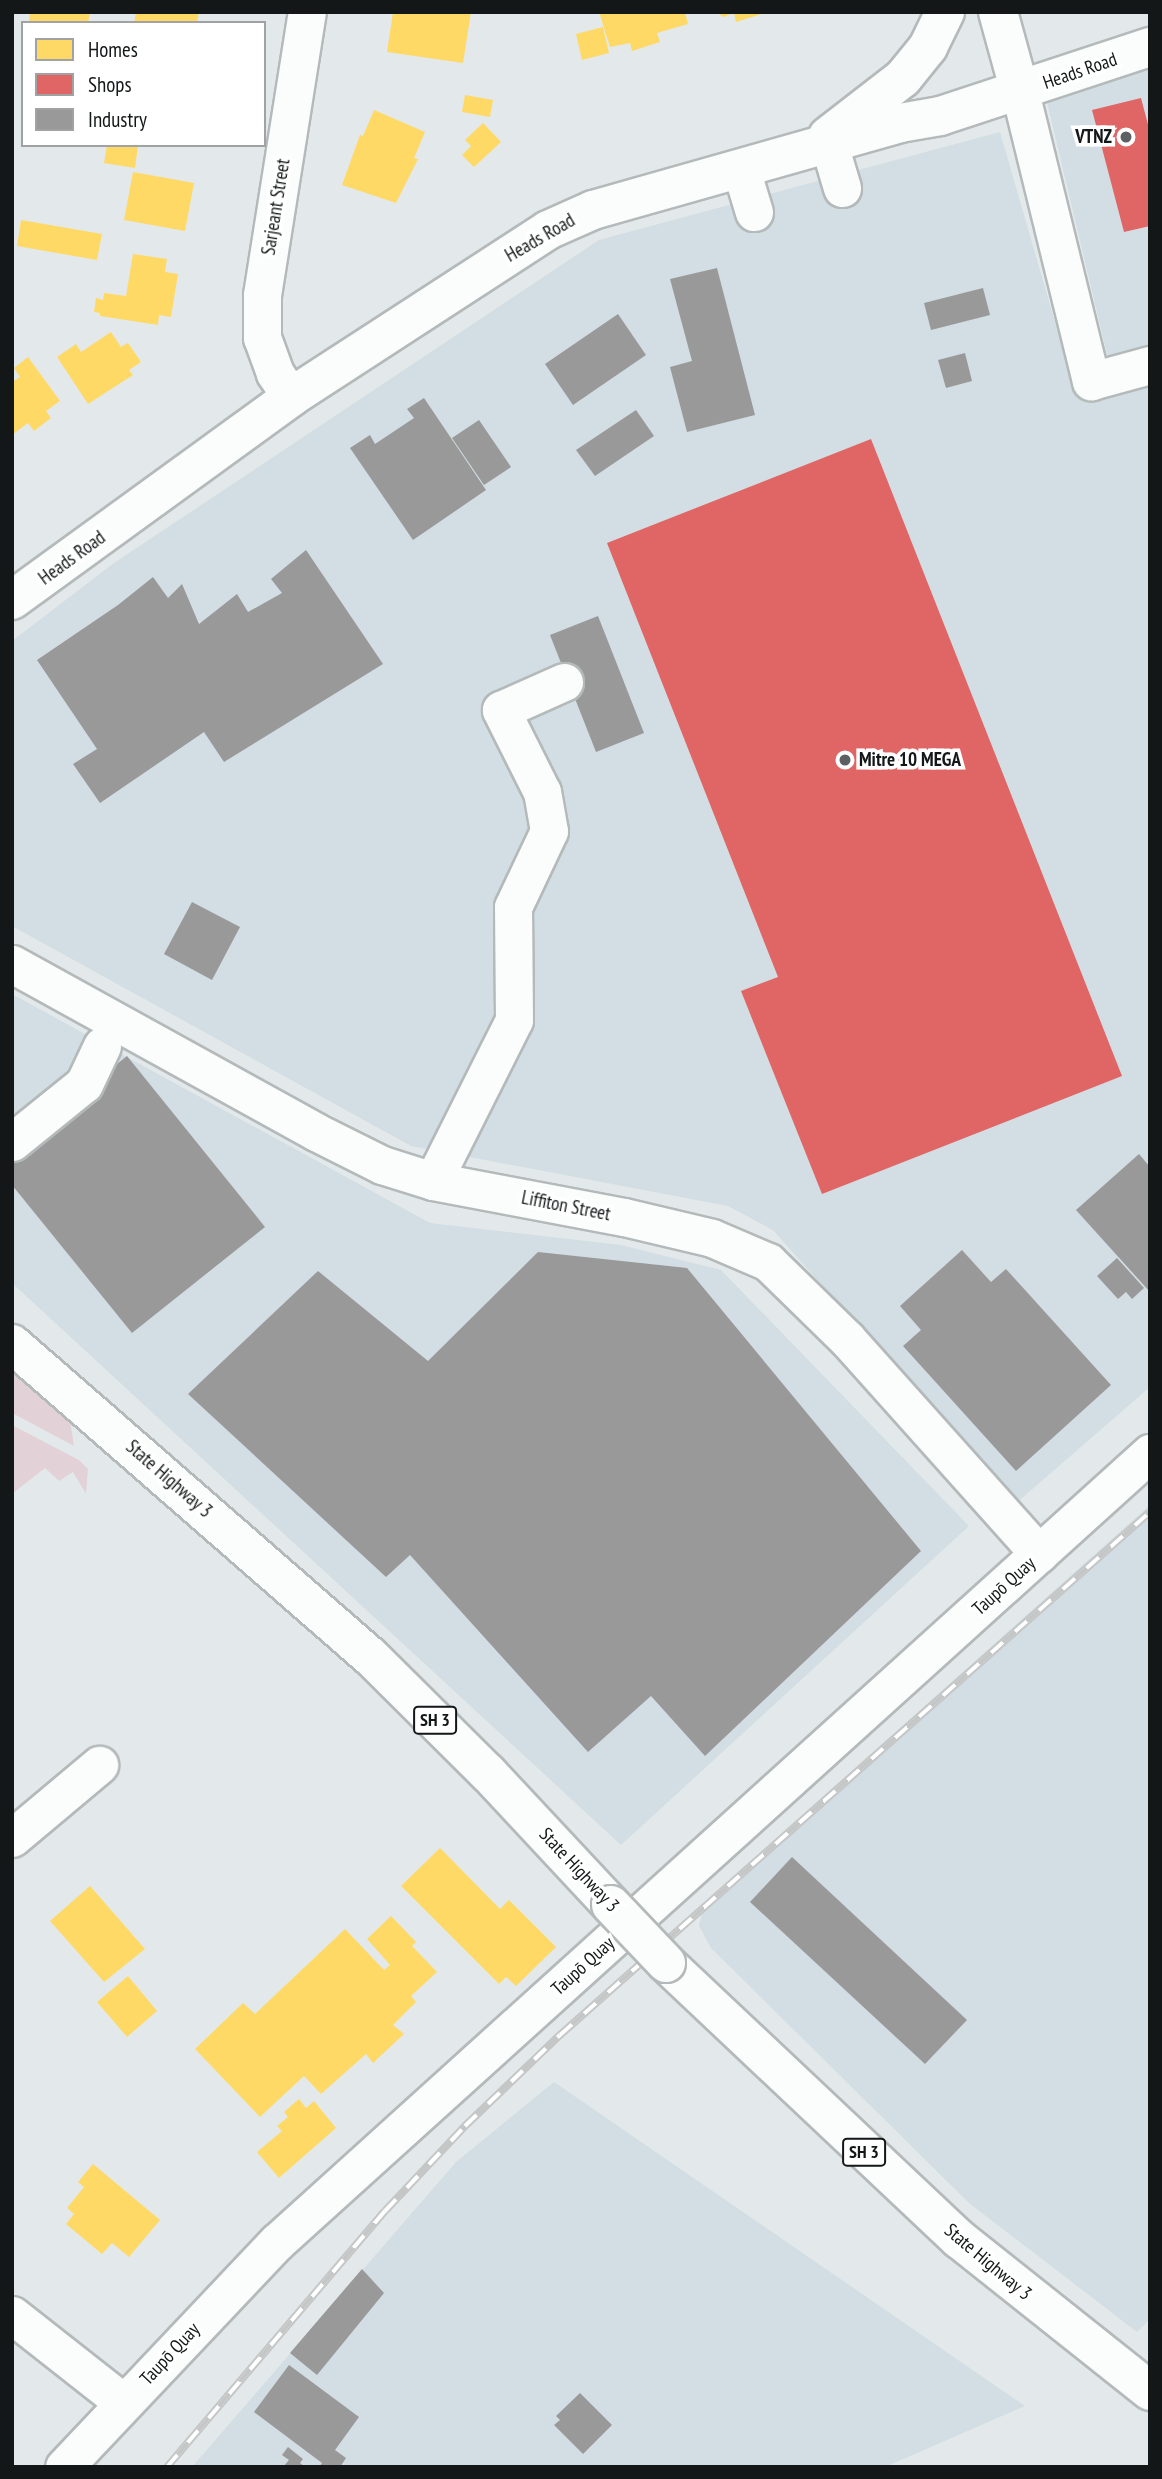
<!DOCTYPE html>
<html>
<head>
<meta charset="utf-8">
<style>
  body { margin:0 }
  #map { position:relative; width:1162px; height:2479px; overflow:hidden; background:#e3e9ea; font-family:"PT Sans Narrow",sans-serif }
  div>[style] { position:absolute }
  .built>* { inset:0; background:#d2dee3 }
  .green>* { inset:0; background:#e2d2d8 }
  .homes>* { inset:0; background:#ffd966 }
  .shops>* { inset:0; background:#e06666 }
  .industry>* { inset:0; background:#999 }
  .roads { filter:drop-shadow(2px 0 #b4b9ba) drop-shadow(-2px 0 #b4b9ba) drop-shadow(0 2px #b4b9ba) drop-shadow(0 -2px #b4b9ba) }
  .minor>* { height:37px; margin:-18.5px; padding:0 18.5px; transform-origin:18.5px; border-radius:18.5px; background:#fbfcfc }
  .major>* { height:38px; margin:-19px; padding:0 19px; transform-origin:19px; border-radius:19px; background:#fbfcfc }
  .highway>* { height:38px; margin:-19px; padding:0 19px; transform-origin:19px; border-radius:19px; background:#fbfcfc }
  .rail>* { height:8px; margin-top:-4px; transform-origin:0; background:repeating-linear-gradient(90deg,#fff 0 16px,#c5c7c7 0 32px); box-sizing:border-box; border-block:2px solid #c5c7c7 }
  .bridges { filter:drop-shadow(2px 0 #b4b9ba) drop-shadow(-2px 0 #b4b9ba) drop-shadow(0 2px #b4b9ba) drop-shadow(0 -2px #b4b9ba) }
  .highway-bridge>* { height:38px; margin:-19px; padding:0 19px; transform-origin:19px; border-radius:19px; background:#fbfcfc }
  .dots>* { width:19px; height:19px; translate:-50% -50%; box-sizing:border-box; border:4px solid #fff; border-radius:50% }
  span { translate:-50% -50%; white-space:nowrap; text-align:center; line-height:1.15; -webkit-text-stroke:7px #fff; paint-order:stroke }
  .shield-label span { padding:2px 5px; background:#fff; border:2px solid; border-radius:5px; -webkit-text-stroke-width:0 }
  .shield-label { font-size:18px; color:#141718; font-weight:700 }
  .street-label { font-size:19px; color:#141718 }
  .poi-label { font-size:19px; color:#141718; font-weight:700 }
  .right { translate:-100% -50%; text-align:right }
  .left { translate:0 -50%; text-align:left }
  .frame { position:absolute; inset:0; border:14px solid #141718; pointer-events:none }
  .legend { position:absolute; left:21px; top:21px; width:245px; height:126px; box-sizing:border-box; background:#fff; border:2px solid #a1a2a3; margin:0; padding:9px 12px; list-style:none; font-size:21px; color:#141718 }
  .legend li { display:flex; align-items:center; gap:14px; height:35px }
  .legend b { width:35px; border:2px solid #a1a2a3 }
</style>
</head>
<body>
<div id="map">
  <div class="built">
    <div style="clip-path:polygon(1150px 70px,1150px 1387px,1015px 1504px,773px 1230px,728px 1206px,411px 1146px,12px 926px,12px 641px,114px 563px,599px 240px,1000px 132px,1076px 395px,1116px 392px,1046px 98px)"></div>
    <div style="clip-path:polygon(12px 994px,430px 1223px,621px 1245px,721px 1270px,969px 1526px,621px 1845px,12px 1283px)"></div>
    <div style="clip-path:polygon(1150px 1505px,1150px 2319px,1137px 2332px,969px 2203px,711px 1948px,699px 1926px,704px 1903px)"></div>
    <div style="clip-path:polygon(554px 2082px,1025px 2406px,885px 2467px,192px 2467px,456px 2162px)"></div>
  </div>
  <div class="green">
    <div style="clip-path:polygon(12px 1371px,69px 1413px,74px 1446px,12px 1413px)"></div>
    <div style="clip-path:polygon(12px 1425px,79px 1460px,88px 1469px,86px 1494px,73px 1472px,59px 1481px,45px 1468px,12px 1494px)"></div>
  </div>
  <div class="homes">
    <div style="clip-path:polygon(30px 12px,90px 12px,88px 23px,29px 23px)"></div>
    <div style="clip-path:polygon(136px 12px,199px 12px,197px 23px,134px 23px)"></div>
    <div style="clip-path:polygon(393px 12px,471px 12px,463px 63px,387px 52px)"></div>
    <div style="clip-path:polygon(599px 12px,685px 12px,688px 24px,657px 33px,660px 42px,632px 51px,630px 43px,610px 47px)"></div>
    <div style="clip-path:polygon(717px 12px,765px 12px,765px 13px,736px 22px,734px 13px,723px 17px)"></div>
    <div style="clip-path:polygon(603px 27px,609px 53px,582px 60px,576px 34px)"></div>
    <div style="clip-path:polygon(465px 95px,493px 100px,490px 117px,462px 112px)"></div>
    <div style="clip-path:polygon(374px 110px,425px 132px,414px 158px,418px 159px,396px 203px,342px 185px,360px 135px,363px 136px)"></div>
    <div style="clip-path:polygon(483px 123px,501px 142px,474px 167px,462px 155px,471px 146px,465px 140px)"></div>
    <div style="clip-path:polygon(107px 145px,138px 145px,135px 168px,104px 163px)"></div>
    <div style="clip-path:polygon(133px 172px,194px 183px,185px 231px,124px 220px)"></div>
    <div style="clip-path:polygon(21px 220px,102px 234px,97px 260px,17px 246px)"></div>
    <div style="clip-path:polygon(133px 254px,167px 259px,165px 272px,178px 274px,171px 317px,159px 315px,158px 325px,100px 316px,100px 313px,94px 312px,96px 298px,103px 300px,104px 293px,126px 296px)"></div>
    <div style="clip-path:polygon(111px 332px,121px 347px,128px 343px,141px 362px,129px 370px,133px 375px,88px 404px,57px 357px,76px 344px,81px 352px)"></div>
    <div style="clip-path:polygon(28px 357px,60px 401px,46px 411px,51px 418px,34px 431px,28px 423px,13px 434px,12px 382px,20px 377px,14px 368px)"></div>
    <div style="clip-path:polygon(440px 1848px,500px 1909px,509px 1900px,556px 1947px,516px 1986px,506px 1977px,499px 1984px,401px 1886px)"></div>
    <div style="clip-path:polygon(90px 1886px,145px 1949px,104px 1982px,50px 1921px)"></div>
    <div style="clip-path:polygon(391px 1916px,416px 1942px,412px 1946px,437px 1972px,411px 1996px,416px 2002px,393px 2025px,404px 2034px,373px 2063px,366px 2054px,321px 2094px,304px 2076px,260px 2117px,195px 2049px,243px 2003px,255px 2014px,345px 1929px,384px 1970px,390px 1965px,367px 1939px)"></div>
    <div style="clip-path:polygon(128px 1976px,157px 2011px,127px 2037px,97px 2002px)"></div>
    <div style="clip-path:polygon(299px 2099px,306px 2108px,314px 2101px,336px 2128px,279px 2178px,257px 2152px,282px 2131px,277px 2126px,288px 2117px,284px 2112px)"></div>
    <div style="clip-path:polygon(93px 2164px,160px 2220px,129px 2257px,112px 2243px,102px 2254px,66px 2224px,74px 2214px,67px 2208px,84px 2187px,78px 2182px)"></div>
  </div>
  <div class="shops">
    <div style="clip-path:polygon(1141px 98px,1150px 132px,1150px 226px,1124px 232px,1092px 110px)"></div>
    <div style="clip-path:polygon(871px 439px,1122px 1076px,822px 1194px,741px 991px,778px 977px,607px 543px)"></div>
  </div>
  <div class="industry">
    <div style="clip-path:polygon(717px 268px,755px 415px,687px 432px,670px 367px,692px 361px,670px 279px)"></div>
    <div style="clip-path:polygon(983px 288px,990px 315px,931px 330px,924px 303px)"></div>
    <div style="clip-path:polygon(618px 314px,646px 355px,573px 405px,545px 364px)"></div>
    <div style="clip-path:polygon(965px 353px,972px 381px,946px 388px,938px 360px)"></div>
    <div style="clip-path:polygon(424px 398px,486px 490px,413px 540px,350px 448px,370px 435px,375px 444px,414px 418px,407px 409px)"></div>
    <div style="clip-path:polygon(636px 410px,654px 436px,595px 476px,576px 450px)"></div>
    <div style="clip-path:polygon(479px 420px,511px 467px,484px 485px,452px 438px)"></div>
    <div style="clip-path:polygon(306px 550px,383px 664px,224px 762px,204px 732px,100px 803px,73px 764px,97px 749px,37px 660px,118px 605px,153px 577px,168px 598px,182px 584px,199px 624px,237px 594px,248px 612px,282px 593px,271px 579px)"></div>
    <div style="clip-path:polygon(598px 616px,644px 733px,596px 752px,550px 635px)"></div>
    <div style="clip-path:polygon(192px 902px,240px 927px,212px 980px,164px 954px)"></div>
    <div style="clip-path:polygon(127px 1056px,265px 1227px,132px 1333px,12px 1185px,12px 1149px)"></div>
    <div style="clip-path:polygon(1139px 1154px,1150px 1167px,1150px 1292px,1076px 1210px)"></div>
    <div style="clip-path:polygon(962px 1250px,991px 1282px,1006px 1269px,1111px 1385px,1016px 1471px,903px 1346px,921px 1330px,900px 1306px)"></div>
    <div style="clip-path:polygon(538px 1252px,687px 1268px,921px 1551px,705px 1756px,651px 1696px,588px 1752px,410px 1555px,386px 1577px,188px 1394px,318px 1271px,428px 1361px)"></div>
    <div style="clip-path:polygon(1117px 1258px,1144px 1288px,1132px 1299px,1126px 1292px,1118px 1299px,1097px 1276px)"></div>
    <div style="clip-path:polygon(792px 1857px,967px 2020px,925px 2064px,750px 1902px)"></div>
    <div style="clip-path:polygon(362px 2269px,384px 2293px,317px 2375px,290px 2353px)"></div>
    <div style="clip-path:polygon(289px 2365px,359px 2417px,335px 2450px,346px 2458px,340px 2467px,319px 2467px,322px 2463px,254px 2412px)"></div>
    <div style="clip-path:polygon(580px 2393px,612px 2425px,583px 2454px,554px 2425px,560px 2420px,556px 2416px)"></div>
    <div style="clip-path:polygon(288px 2447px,303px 2459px,300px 2463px,305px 2467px,283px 2467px,289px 2460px,282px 2455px)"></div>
  </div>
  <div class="roads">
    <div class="minor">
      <div style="left:1020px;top:92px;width:298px;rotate:76.2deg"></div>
      <div style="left:1091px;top:381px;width:61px;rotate:-15.2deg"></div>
      <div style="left:829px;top:144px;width:46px;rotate:73.5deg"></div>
      <div style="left:741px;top:169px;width:45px;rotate:73.2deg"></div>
      <div style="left:291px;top:397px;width:29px;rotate:-124deg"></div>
      <div style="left:275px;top:373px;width:37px;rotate:-110deg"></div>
      <div style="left:262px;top:338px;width:43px;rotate:-90deg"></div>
      <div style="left:262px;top:295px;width:287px;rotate:-81deg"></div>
      <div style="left:12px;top:964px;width:347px;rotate:28.9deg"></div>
      <div style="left:316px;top:1132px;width:74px;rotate:26.6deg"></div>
      <div style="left:382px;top:1165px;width:53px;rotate:17.4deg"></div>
      <div style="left:433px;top:1181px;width:194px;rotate:10.7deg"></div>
      <div style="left:624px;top:1217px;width:90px;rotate:13.4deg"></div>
      <div style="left:712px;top:1238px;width:61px;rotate:23.2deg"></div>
      <div style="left:768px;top:1262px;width:110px;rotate:44.3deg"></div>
      <div style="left:847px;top:1339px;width:288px;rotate:48.2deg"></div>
      <div style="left:12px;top:1142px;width:92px;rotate:-38.9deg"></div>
      <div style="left:84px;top:1084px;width:42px;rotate:-64.7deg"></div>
      <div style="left:433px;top:1181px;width:180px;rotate:-63.3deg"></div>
      <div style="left:514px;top:1020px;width:113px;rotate:-90.5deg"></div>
      <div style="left:513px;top:907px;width:84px;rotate:-64.7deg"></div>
      <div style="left:549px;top:831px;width:40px;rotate:-100deg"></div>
      <div style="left:542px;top:792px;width:92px;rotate:-116.6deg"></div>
      <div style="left:501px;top:710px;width:69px;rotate:-24deg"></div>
      <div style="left:12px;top:1838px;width:114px;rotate:-40deg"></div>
      <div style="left:12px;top:2315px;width:142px;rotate:38.2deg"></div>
      <div style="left:64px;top:2467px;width:310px;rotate:-46.6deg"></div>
      <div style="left:277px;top:2242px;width:1177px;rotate:-42.11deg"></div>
    </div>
    <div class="major">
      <div style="left:998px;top:12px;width:83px;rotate:74.6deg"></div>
      <div style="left:828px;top:136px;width:95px;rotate:-37.7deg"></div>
      <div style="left:903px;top:78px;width:40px;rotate:-51deg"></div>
      <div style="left:928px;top:47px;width:39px;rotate:-64deg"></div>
      <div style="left:12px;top:600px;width:345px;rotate:-36deg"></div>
      <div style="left:291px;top:397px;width:306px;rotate:-33deg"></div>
      <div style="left:548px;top:230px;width:49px;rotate:-24deg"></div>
      <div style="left:593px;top:210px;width:319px;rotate:-15.8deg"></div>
      <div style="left:900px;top:123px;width:41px;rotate:-9.9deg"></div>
      <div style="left:940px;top:116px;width:221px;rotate:-18.2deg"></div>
    </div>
    <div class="highway">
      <div style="left:12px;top:1344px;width:476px;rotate:41.1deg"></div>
      <div style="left:371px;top:1657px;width:165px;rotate:44.8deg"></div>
      <div style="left:488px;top:1773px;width:180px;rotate:47deg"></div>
      <div style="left:666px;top:1963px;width:403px;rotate:43.3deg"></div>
      <div style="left:959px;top:2239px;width:244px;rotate:38.5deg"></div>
    </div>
  </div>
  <div class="rail">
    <div style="left:167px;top:2467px;width:336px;rotate:-49.6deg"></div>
    <div style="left:385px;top:2211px;width:117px;rotate:-46.7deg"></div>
    <div style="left:465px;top:2126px;width:132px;rotate:-43.8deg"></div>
    <div style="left:560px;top:2035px;width:788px;rotate:-41.56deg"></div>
  </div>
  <div class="bridges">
    <div class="highway-bridge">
      <div style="left:611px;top:1905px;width:80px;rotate:46.5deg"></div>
    </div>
  </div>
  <div class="dots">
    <div style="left:1126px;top:137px;background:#5c6062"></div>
    <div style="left:845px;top:760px;background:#5c6062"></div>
  </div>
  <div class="shield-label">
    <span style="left:435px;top:1720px">SH 3</span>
    <span style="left:864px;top:2152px">SH 3</span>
  </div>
  <div class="street-label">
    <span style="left:1080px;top:71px;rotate:-19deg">Heads Road</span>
    <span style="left:276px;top:207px;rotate:-81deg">Sarjeant Street</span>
    <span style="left:540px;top:238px;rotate:-30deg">Heads Road</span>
    <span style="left:72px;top:558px;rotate:-36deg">Heads Road</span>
    <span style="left:566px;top:1206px;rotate:11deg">Liffiton Street</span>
    <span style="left:169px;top:1479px;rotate:41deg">State Highway 3</span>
    <span style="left:1004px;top:1586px;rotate:-42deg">Taupō Quay</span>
    <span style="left:579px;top:1870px;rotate:47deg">State Highway 3</span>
    <span style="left:583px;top:1966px;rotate:-42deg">Taupō Quay</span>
    <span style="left:988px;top:2262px;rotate:40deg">State Highway 3</span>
    <span style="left:170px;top:2354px;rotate:-47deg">Taupō Quay</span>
  </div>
  <div class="poi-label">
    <span class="right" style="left:1112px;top:137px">VTNZ</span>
    <span class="left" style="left:859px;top:760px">Mitre 10 MEGA</span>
  </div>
  <div class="frame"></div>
  <ul class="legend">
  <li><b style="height:19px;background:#ffd966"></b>Homes</li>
  <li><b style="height:19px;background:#e06666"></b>Shops</li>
  <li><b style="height:19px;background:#999"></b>Industry</li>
  </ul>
</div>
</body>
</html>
